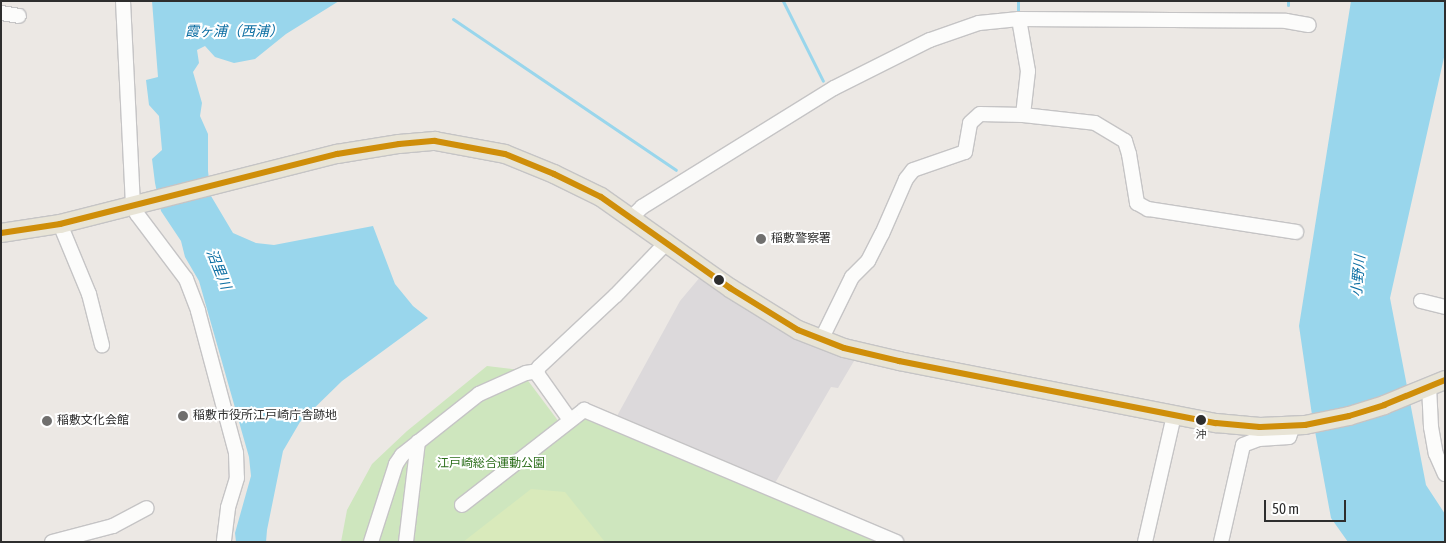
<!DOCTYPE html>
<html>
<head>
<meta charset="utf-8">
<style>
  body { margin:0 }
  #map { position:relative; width:1446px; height:543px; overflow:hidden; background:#ece8e4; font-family:"Asap Condensed","Noto Sans JP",sans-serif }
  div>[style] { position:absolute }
  .industrial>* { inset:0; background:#dcd9db }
  .green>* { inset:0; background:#cee6be }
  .pitch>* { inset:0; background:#d9eabb }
  .water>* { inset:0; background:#99d6ec }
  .stream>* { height:3px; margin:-1.5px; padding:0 1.5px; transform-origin:1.5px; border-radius:1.5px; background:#99d6ec }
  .roads { filter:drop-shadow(1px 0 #c5c4c5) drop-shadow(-1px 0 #c5c4c5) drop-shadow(0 1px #c5c4c5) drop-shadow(0 -1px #c5c4c5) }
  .minor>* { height:14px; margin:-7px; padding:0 7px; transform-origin:7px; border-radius:7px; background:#fcfcfb }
  .major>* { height:18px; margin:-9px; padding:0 9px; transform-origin:9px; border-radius:9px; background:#e8e4d6 }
  .bus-1>* { height:6px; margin:-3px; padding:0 3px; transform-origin:3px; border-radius:3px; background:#cf8e09 }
  .dots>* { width:14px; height:14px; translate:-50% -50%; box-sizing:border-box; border:2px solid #fff; border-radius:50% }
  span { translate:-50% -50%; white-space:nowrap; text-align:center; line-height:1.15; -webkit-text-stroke:4px #fff; paint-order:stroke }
  .bus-label { font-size:11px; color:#2e2e2e }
  .poi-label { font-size:12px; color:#2e2e2e }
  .left { translate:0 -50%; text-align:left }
  .park-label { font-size:12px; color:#2c6e1b }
  .water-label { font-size:14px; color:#0d6fa3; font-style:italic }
  .frame { position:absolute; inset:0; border:2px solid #2e2e2e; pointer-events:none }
  .scale { position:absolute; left:1264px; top:500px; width:82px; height:22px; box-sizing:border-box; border:2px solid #2e2e2e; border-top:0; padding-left:6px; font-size:15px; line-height:18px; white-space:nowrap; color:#2e2e2e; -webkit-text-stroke:4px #fff; paint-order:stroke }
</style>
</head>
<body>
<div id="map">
  <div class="industrial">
    <div style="clip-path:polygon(701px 276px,726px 297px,783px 331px,854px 361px,838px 388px,831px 387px,775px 483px,617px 416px,680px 301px)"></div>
  </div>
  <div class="green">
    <div style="clip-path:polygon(487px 366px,520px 370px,565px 430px,582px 417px,878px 542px,341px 542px,347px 510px,372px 464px,407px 431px)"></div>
  </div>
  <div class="pitch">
    <div style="clip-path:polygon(531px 489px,565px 492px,605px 542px,463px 542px)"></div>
  </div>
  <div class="water">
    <div style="clip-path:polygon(152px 1px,339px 1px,286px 34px,255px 59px,234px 63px,215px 57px,205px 46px,197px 50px,199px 63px,193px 72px,202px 103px,200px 116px,208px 134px,208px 171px,211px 196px,233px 233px,256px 243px,274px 245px,373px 226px,395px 284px,413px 306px,428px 318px,342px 381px,300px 422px,283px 451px,267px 530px,266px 542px,236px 542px,235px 533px,251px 476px,249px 457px,199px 281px,185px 257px,181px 241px,161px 211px,155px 183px,152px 159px,162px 150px,159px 116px,149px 105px,146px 80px,158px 77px)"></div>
    <div style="clip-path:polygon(1351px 1px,1445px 1px,1445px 53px,1390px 298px,1426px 485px,1445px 514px,1445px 542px,1348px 542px,1331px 518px,1312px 415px,1299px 326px)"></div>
  </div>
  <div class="stream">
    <div style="left:783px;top:1px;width:89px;rotate:63.4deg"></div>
    <div style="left:1018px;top:1px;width:12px;rotate:90deg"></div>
    <div style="left:1288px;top:5px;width:4px;rotate:-90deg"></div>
    <div style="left:453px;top:19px;width:269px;rotate:34.1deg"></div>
  </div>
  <div class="roads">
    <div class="minor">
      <div style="left:123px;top:1px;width:203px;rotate:87.2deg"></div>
      <div style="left:133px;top:204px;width:11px;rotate:68deg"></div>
      <div style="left:137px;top:214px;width:81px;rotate:53deg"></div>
      <div style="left:186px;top:279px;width:34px;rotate:69deg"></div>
      <div style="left:198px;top:311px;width:147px;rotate:75deg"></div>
      <div style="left:236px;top:453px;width:25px;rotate:88deg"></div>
      <div style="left:237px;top:478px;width:31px;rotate:107deg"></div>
      <div style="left:228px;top:508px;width:34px;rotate:97deg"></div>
      <div style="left:1px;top:13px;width:18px;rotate:9deg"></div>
      <div style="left:1019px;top:19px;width:53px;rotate:80.2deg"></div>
      <div style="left:1028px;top:71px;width:44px;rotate:96.5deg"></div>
      <div style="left:632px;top:217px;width:14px;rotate:-45deg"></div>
      <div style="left:642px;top:207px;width:226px;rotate:-31.8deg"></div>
      <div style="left:834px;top:88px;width:107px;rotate:-26.6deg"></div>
      <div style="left:930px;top:40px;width:52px;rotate:-19.1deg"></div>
      <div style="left:979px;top:23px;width:40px;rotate:-5.7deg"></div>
      <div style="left:1019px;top:19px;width:267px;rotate:0.4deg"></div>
      <div style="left:1286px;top:21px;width:23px;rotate:10deg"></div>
      <div style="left:60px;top:224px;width:76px;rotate:67.5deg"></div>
      <div style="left:89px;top:294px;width:53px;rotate:75.7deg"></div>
      <div style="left:1421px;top:301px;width:25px;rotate:14deg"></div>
      <div style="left:821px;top:340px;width:70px;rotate:-63.8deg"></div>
      <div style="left:852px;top:277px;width:23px;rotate:-45deg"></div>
      <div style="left:868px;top:261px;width:30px;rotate:-63deg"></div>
      <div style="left:882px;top:234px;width:60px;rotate:-66.4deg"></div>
      <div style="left:906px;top:179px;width:11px;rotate:-52deg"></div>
      <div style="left:913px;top:170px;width:55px;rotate:-19.1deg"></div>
      <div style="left:965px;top:152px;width:29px;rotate:-80deg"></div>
      <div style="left:970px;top:123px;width:13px;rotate:-42deg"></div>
      <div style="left:980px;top:114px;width:43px;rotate:1.3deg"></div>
      <div style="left:1023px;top:115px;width:72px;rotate:6.3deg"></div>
      <div style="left:1095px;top:123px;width:35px;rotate:31deg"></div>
      <div style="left:1125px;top:141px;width:14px;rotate:73deg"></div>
      <div style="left:1129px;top:154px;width:50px;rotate:80.7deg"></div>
      <div style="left:1137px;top:203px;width:13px;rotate:29deg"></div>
      <div style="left:1148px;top:209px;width:150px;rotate:8.8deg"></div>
      <div style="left:1429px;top:386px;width:41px;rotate:87.2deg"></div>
      <div style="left:1431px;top:427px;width:27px;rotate:80deg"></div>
      <div style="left:1436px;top:454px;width:22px;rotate:66deg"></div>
      <div style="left:570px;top:420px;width:55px;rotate:-125.4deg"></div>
      <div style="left:538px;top:375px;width:4px;rotate:-104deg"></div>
      <div style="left:537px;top:371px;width:4px;rotate:-63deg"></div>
      <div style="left:539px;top:367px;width:105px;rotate:-43.1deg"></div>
      <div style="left:616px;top:295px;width:74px;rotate:-46.1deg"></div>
      <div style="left:462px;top:505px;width:155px;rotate:-37.9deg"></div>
      <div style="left:584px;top:410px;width:339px;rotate:22.9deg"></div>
      <div style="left:52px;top:542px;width:63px;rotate:-14.7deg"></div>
      <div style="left:113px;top:526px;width:38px;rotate:-28deg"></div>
      <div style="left:371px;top:542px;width:82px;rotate:-72.2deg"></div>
      <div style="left:396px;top:464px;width:11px;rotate:-56deg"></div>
      <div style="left:402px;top:455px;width:98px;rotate:-38.4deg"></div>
      <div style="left:479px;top:394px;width:51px;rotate:-24.1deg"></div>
      <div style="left:526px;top:373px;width:11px;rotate:-10deg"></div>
      <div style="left:406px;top:542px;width:101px;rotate:-83.2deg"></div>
      <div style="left:1145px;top:542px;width:130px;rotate:-77.1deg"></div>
      <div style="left:1221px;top:542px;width:99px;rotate:-77.2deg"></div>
      <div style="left:1243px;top:445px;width:17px;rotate:-21deg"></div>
      <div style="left:1259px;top:439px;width:30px;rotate:-4deg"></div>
      <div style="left:1289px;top:437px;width:12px;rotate:-70deg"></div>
    </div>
    <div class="major">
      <div style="left:1px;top:233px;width:60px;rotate:-8.7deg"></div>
      <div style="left:60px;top:224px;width:286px;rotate:-14.2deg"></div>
      <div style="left:337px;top:154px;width:63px;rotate:-9.2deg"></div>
      <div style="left:399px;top:144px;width:36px;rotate:-5deg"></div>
      <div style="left:435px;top:141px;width:71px;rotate:10.5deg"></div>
      <div style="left:505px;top:154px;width:53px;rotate:22.2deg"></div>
      <div style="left:554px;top:174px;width:52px;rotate:26.1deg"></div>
      <div style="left:601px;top:197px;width:158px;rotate:35.2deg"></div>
      <div style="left:730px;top:288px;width:80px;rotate:31.7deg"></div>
      <div style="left:798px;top:330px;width:49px;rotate:21.4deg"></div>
      <div style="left:844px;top:348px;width:57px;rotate:13.3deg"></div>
      <div style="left:899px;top:361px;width:323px;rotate:11.1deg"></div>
      <div style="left:1216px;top:423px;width:44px;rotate:5.2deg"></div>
      <div style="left:1260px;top:427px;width:45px;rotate:-2.5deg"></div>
      <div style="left:1305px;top:425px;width:45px;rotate:-11.6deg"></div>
      <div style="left:1349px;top:416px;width:37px;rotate:-17deg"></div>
      <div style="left:1384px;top:405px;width:66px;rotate:-22.3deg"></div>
    </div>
  </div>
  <div class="bus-1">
    <div style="left:1px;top:233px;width:60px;rotate:-8.7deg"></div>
    <div style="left:60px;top:224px;width:286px;rotate:-14.2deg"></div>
    <div style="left:337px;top:154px;width:63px;rotate:-9.2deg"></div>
    <div style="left:399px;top:144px;width:36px;rotate:-5deg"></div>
    <div style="left:435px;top:141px;width:71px;rotate:10.5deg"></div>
    <div style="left:505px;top:154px;width:53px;rotate:22.2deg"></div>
    <div style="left:554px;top:174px;width:52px;rotate:26.1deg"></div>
    <div style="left:601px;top:197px;width:158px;rotate:35.2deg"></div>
    <div style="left:730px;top:288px;width:80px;rotate:31.7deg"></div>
    <div style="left:798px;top:330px;width:49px;rotate:21.4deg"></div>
    <div style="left:844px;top:348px;width:57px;rotate:13.3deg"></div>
    <div style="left:899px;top:361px;width:323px;rotate:11.1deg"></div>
    <div style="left:1216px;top:423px;width:44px;rotate:5.2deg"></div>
    <div style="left:1260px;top:427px;width:45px;rotate:-2.5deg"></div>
    <div style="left:1305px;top:425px;width:45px;rotate:-11.6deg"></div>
    <div style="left:1349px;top:416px;width:37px;rotate:-17deg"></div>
    <div style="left:1384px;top:405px;width:66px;rotate:-22.3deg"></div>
  </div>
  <div class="dots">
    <div style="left:761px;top:239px;background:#706f6e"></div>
    <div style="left:719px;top:280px;background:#2e2e2e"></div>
    <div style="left:183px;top:416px;background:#706f6e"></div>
    <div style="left:1201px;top:420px;background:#2e2e2e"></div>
    <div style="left:47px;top:421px;background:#706f6e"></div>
  </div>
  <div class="bus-label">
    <span style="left:1201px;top:434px">沖</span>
  </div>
  <div class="poi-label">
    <span class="left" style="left:771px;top:239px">稲敷警察署</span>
    <span class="left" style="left:193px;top:416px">稲敷市役所江戸崎庁舎跡地</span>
    <span class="left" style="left:57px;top:421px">稲敷文化会館</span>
  </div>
  <div class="park-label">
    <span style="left:491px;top:464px">江戸崎総合運動公園</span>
  </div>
  <div class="water-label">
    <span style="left:234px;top:31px">霞ヶ浦（西浦）</span>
    <span style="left:219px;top:269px;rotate:68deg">沼里川</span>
    <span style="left:1358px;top:276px;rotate:-85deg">小野川</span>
  </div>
  <div class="frame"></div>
  <div class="scale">50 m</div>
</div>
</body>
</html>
